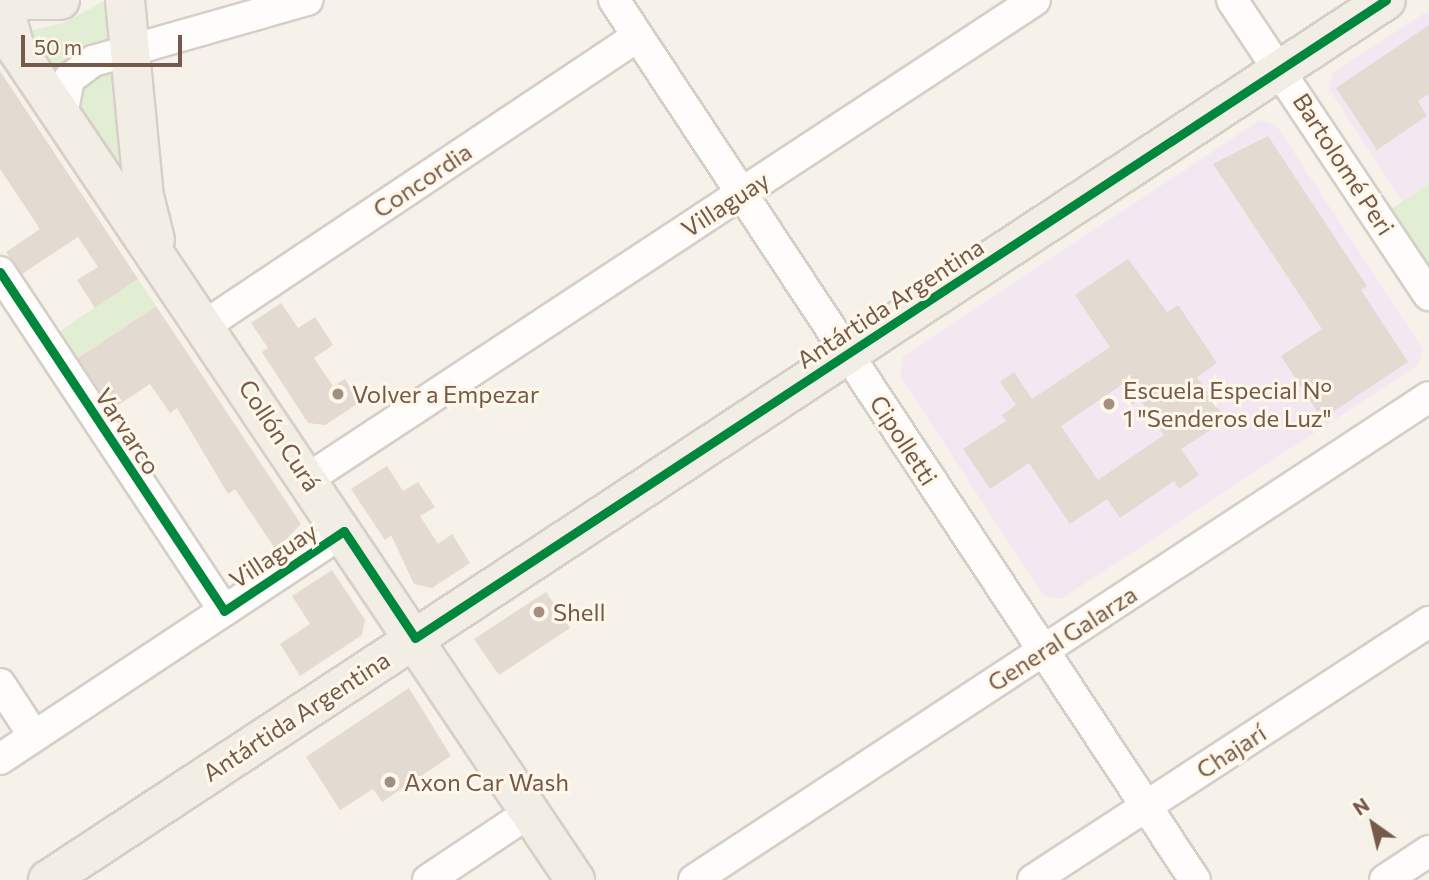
<!DOCTYPE html>
<html>
<head>
<meta charset="utf-8">
<style>
  body { margin:0 }
  #map { position:relative; width:1429px; height:880px; overflow:hidden; background:#f6f2e9; font-family:Commissioner,sans-serif }
  div>[style] { position:absolute }
  .education>* { inset:0; background:#f3e8f2 }
  .green>* { inset:0; background:#e2eed4 }
  .building>* { inset:0; background:#e3dad1 }
  .roads { filter:drop-shadow(2px 0 #d5cfc8) drop-shadow(-2px 0 #d5cfc8) drop-shadow(0 2px #d5cfc8) drop-shadow(0 -2px #d5cfc8) }
  .minor>* { height:30px; margin:-15px; padding:0 15px; transform-origin:15px; border-radius:15px; background:#fefdfc }
  .major>* { height:38px; margin:-19px; padding:0 19px; transform-origin:19px; border-radius:19px; background:#f2ede5 }
  .cycleway>* { height:9px; margin:-4.5px; padding:0 4.5px; transform-origin:4.5px; border-radius:4.5px; background:#00873e }
  .dots>* { width:19px; height:19px; translate:-50% -50%; box-sizing:border-box; border:4px solid #fff7ea; border-radius:50% }
  span { translate:-50% -50%; white-space:nowrap; text-align:center; line-height:1.15; -webkit-text-stroke:6px #fff7ea; paint-order:stroke }
  .street-label { font-size:24px; color:#755a49 }
  .poi-label { font-size:24px; color:#755a49 }
  .left { translate:0 -50%; text-align:left }
  .north { position:absolute; left:1338px; top:789px; width:70px; height:70px; -webkit-text-stroke:5px #fff7ea; paint-order:stroke; rotate:326deg; font-size:19px; font-weight:700; line-height:28px; text-align:center; color:#755a49 }
  .north::after { content:''; display:block; margin:auto; width:24px; height:32px; background:#755a49; clip-path:polygon(50% 0,100% 100%,50% 72%,0 100%) }
  .scale { position:absolute; left:21px; top:35px; width:161px; height:32px; box-sizing:border-box; border:4px solid #755a49; border-top:0; padding-left:9px; font-size:21px; line-height:24px; white-space:nowrap; color:#755a49; -webkit-text-stroke:5px #fff7ea; paint-order:stroke }
</style>
</head>
<body>
<div id="map">
  <div class="education">
    <div style="clip-path:polygon(1429px 10px,1429px 183px,1402px 201px,1329px 89px,1333px 73px)"></div>
    <div style="clip-path:polygon(1260px 120px,1276px 125px,1423px 349px,1418px 365px,1061px 599px,1043px 595px,900px 376px,903px 357px)"></div>
  </div>
  <div class="green">
    <div style="clip-path:polygon(106px 0,120px 43px,59px 83px,22px 33px,66px 22px)"></div>
    <div style="clip-path:polygon(114px 65px,137px 210px,68px 95px)"></div>
    <div style="clip-path:polygon(1429px 183px,1429px 266px,1391px 209px)"></div>
    <div style="clip-path:polygon(138px 279px,156px 306px,75px 360px,57px 333px)"></div>
  </div>
  <div class="building">
    <div style="clip-path:polygon(1429px 25px,1429px 94px,1418px 101px,1427px 116px,1377px 150px,1336px 88px)"></div>
    <div style="clip-path:polygon(0 71px,138px 279px,95px 308px,77px 280px,98px 267px,78px 237px,22px 274px,6px 252px,40px 229px,0 169px)"></div>
    <div style="clip-path:polygon(1268px 136px,1367px 286px,1361px 290px,1408px 362px,1322px 419px,1281px 356px,1322px 329px,1213px 164px)"></div>
    <div style="clip-path:polygon(evenodd,1128px 259px,1167px 312px,1178px 305px,1217px 363px,1197px 377px,1226px 420px,1181px 449px,1199px 475px,1179px 489px,1174px 481px,1120px 518px,1107px 499px,1070px 524px,1029px 463px,990px 489px,963px 449px,1006px 421px,1002px 415px,1016px 405px,1000px 382px,1014px 372px,1032px 399px,1110px 347px,1075px 295px,1128px 259px,1120px 386px,1132px 404px,1140px 399px,1164px 435px,1098px 480px,1061px 426px,1120px 386px)"></div>
    <div style="clip-path:polygon(281px 303px,298px 328px,315px 317px,333px 345px,314px 358px,333px 386px,345px 379px,360px 402px,325px 425px,308px 423px,262px 352px,268px 348px,251px 323px)"></div>
    <div style="clip-path:polygon(156px 306px,301px 524px,276px 550px,235px 489px,228px 494px,177px 408px,170px 413px,150px 384px,112px 409px,78px 358px)"></div>
    <div style="clip-path:polygon(387px 466px,403px 491px,418px 482px,435px 507px,420px 516px,438px 544px,452px 534px,470px 563px,432px 588px,414px 584px,391px 535px,385px 540px,351px 489px)"></div>
    <div style="clip-path:polygon(332px 570px,365px 620px,362px 635px,300px 676px,280px 644px,310px 624px,292px 596px)"></div>
    <div style="clip-path:polygon(546px 592px,570px 628px,499px 675px,474px 639px)"></div>
    <div style="clip-path:polygon(409px 688px,451px 756px,382px 802px,373px 789px,340px 810px,306px 757px)"></div>
  </div>
  <div class="roads">
    <div class="minor">
      <div style="left:614px;top:0;width:1054px;rotate:56.57deg"></div>
      <div style="left:1232px;top:0;width:355px;rotate:56.3deg"></div>
      <div style="left:62px;top:115px;width:37px;rotate:-79deg"></div>
      <div style="left:69px;top:79px;width:30px;rotate:-37deg"></div>
      <div style="left:93px;top:61px;width:223px;rotate:-15.9deg"></div>
      <div style="left:0;top:272px;width:406px;rotate:56.5deg"></div>
      <div style="left:207px;top:324px;width:518px;rotate:-33.75deg"></div>
      <div style="left:309px;top:478px;width:869px;rotate:-33.36deg"></div>
      <div style="left:0;top:684px;width:62px;rotate:56.8deg"></div>
      <div style="left:0;top:759px;width:413px;rotate:-33.5deg"></div>
      <div style="left:428px;top:880px;width:123px;rotate:-33.7deg"></div>
      <div style="left:694px;top:880px;width:879px;rotate:-33.31deg"></div>
      <div style="left:1033px;top:880px;width:473px;rotate:-33.1deg"></div>
      <div style="left:1385px;top:880px;width:53px;rotate:-33.4deg"></div>
    </div>
    <div class="major">
      <div style="left:2px;top:0;width:47px;rotate:75.1deg"></div>
      <div style="left:14px;top:45px;width:1006px;rotate:56.1deg"></div>
      <div style="left:16px;top:0;width:44px"></div>
      <div style="left:125px;top:0;width:197px;rotate:84.5deg"></div>
      <div style="left:144px;top:196px;width:45px;rotate:76deg"></div>
      <div style="left:48px;top:880px;width:1601px;rotate:-33.33deg"></div>
    </div>
  </div>
  <div class="cycleway">
    <div style="left:0;top:272px;width:406px;rotate:56.5deg"></div>
    <div style="left:224px;top:611px;width:144px;rotate:-33.7deg"></div>
    <div style="left:344px;top:531px;width:128px;rotate:56.4deg"></div>
    <div style="left:415px;top:638px;width:1162px;rotate:-33.31deg"></div>
  </div>
  <div class="dots">
    <div style="left:338px;top:394px;background:#a28f81"></div>
    <div style="left:1109px;top:404px;background:#a28f81"></div>
    <div style="left:539px;top:612px;background:#a28f81"></div>
    <div style="left:390px;top:782px;background:#a28f81"></div>
  </div>
  <div class="street-label">
    <span style="left:1344px;top:164px;rotate:57deg">Bartolomé Peri</span>
    <span style="left:422px;top:180px;rotate:-34deg">Concordia</span>
    <span style="left:725px;top:204px;rotate:-33deg">Villaguay</span>
    <span style="left:890px;top:303px;rotate:-33deg">Antártida Argentina</span>
    <span style="left:128px;top:431px;rotate:57deg">Varvarco</span>
    <span style="left:280px;top:435px;rotate:57deg">Collón Curá</span>
    <span style="left:904px;top:440px;rotate:57deg">Cipolletti</span>
    <span style="left:273px;top:555px;rotate:-33deg">Villaguay</span>
    <span style="left:1062px;top:638px;rotate:-33deg">General Galarza</span>
    <span style="left:296px;top:716px;rotate:-33deg">Antártida Argentina</span>
    <span style="left:1231px;top:751px;rotate:-33deg">Chajarí</span>
  </div>
  <div class="poi-label">
    <span class="left" style="left:1123px;top:404px">Escuela Especial N°<br>1 "Senderos de Luz"</span>
    <span class="left" style="left:352px;top:394px">Volver a Empezar</span>
    <span class="left" style="left:553px;top:612px">Shell</span>
    <span class="left" style="left:404px;top:782px">Axon Car Wash</span>
  </div>
  <div class="north">N</div>
  <div class="scale">50 m</div>
</div>
</body>
</html>
